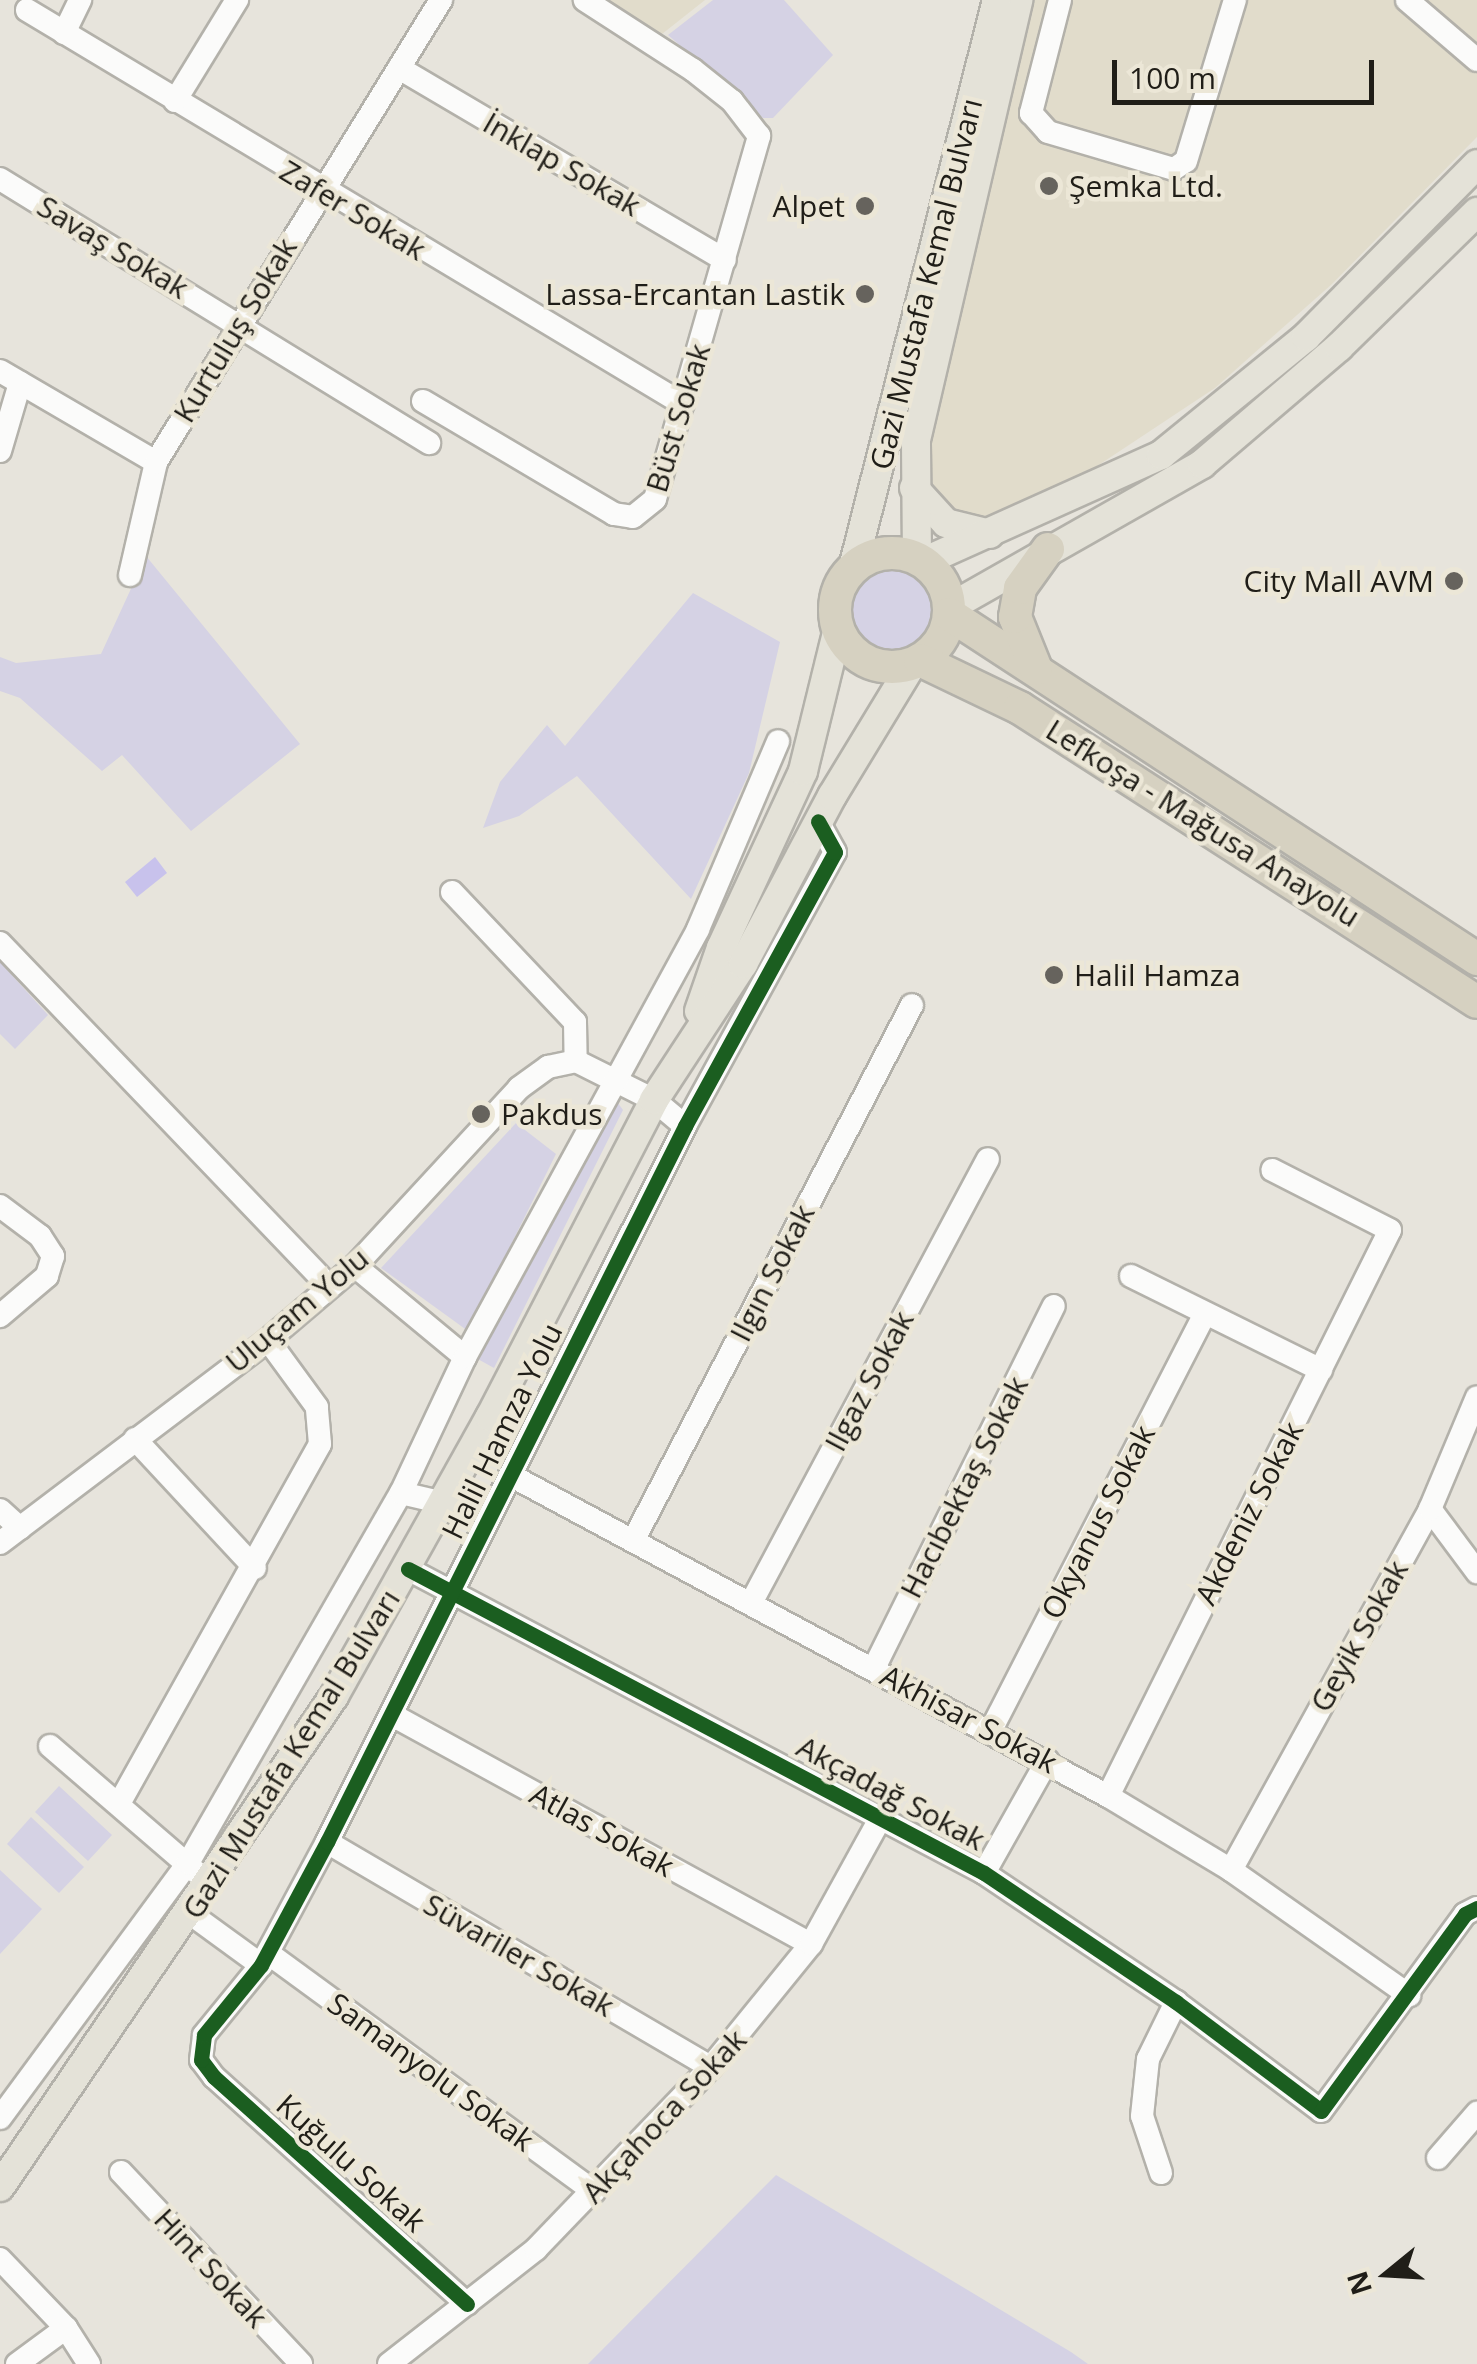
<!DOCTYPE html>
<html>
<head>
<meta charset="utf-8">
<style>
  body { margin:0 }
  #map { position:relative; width:1477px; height:2364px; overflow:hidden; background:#e7e4dc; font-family:"Open Sans",sans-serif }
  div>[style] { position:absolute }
  .built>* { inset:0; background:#e1dccb }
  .green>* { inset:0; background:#d5d2e4 }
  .round { border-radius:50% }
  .water>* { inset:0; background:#c8c2ec }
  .roads { filter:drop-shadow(2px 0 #b3b1aa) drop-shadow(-2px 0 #b3b1aa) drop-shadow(0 2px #b3b1aa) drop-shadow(0 -2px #b3b1aa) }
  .minor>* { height:22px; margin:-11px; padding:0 11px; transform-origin:11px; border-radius:11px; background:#fbfbfa }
  .major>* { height:28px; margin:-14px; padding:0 14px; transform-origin:14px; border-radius:14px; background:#e4e2d8 }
  .highway>* { height:32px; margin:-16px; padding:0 16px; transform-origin:16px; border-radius:16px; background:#d6d1c1 }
  .highway>.ring { margin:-16px; padding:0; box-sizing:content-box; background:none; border:32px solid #d6d1c1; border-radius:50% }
  .cycleway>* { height:15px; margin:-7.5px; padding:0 7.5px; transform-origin:7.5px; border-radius:7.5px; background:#1b5e20 }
  .dots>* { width:28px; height:28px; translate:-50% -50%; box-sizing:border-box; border:5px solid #ece7d7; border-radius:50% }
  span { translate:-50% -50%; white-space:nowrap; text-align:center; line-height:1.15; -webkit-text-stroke:9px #ece7d7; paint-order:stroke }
  .street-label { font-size:30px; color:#201e18 }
  .poi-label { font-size:30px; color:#201e18 }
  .left { translate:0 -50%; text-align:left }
  .right { translate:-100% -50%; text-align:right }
  .north { position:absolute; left:1337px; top:2224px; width:100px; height:100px; -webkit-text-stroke:8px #ece7d7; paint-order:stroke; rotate:252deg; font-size:28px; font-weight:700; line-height:40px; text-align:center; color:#201e18 }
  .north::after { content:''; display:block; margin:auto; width:35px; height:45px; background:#201e18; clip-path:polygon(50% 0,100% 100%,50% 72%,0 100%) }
  .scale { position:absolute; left:1112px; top:60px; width:262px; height:45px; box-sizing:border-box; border:5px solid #201e18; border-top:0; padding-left:12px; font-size:30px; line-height:35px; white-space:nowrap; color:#201e18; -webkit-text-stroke:8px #ece7d7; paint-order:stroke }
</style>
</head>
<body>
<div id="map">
  <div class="built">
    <div style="clip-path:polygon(603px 0,705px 0,657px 38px)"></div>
    <div style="clip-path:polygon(1032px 0,1477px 0,1477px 137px,1332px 284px,1215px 388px,1061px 490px,987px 521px,951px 514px,929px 490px,926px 432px)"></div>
  </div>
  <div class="green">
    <div style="clip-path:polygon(713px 0,784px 0,833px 55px,773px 118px,763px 118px,668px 35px)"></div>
    <div style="clip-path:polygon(146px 556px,300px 744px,191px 831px,122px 755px,102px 771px,20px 698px,0 691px,0 657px,16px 663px,101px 654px)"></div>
    <div class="round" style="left:847px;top:568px;width:90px;height:90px"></div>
    <div style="clip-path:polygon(693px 593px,780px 642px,749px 773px,691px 899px,577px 776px,519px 816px,483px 828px,500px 782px,547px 725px,565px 746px)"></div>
    <div style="clip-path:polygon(0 962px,48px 1015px,15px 1049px,0 1034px)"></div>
    <div style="clip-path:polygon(615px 1099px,623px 1110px,494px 1368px,476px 1358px)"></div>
    <div style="clip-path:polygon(516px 1123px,556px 1154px,468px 1331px,381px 1268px)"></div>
    <div style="clip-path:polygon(59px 1786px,112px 1835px,88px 1861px,35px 1812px)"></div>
    <div style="clip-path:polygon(31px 1817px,84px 1867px,59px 1893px,7px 1844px)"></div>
    <div style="clip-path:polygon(0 1870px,42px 1909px,0 1954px)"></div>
    <div style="clip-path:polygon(776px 2175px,1071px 2352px,1088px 2364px,588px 2364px)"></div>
  </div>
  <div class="water">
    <div style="clip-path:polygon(155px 857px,167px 873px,137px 897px,125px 882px)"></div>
  </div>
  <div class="roads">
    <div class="minor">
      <div style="left:1060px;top:0;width:117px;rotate:104.4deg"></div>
      <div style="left:1031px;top:113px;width:25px;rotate:48deg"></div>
      <div style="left:1048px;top:132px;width:131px;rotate:16.4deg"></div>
      <div style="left:1174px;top:169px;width:14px;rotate:-34deg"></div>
      <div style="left:1186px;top:161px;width:168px;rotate:-73.1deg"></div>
      <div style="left:1407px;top:0;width:92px;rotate:40.6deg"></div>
      <div style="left:27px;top:10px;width:765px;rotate:30.99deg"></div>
      <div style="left:64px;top:33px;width:37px;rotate:-64deg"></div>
      <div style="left:399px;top:68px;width:378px;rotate:30.5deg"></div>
      <div style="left:175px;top:101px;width:119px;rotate:-58.5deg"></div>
      <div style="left:0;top:179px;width:504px;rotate:31.61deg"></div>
      <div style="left:0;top:371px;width:181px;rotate:30.3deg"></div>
      <div style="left:423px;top:401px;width:222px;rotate:30.6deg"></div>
      <div style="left:614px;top:514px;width:19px;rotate:9deg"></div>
      <div style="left:633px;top:517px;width:28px;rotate:-39deg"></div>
      <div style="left:655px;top:499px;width:378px;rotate:-74deg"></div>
      <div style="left:759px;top:136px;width:44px;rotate:-127.6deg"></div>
      <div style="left:732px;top:101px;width:50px;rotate:-141.5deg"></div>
      <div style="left:693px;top:70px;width:129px;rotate:-147.1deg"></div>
      <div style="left:0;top:451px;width:71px;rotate:-73.6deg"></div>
      <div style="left:130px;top:575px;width:116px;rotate:-77deg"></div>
      <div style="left:156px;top:462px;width:543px;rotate:-58.33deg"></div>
      <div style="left:452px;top:892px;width:179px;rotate:46.6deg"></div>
      <div style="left:575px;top:1022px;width:39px;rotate:89deg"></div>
      <div style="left:0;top:943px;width:475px;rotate:46.2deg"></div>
      <div style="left:576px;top:1061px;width:87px;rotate:26.6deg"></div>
      <div style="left:654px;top:1100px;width:40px;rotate:40deg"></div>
      <div style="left:0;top:1206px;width:50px;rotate:36.9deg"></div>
      <div style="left:40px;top:1236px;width:24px;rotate:57deg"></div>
      <div style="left:53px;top:1256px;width:21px;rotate:107deg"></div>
      <div style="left:47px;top:1276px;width:62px;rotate:139.6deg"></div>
      <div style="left:355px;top:1266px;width:143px;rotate:39.6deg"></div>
      <div style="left:465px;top:1357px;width:150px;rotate:115.2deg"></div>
      <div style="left:1131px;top:1276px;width:212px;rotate:26.3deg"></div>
      <div style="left:465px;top:1357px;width:487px;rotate:-61.4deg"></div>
      <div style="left:698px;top:929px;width:204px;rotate:-66.9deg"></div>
      <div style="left:135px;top:1439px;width:176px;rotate:47.1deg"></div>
      <div style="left:510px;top:1475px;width:679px;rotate:28.23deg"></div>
      <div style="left:1108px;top:1796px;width:144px;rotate:31deg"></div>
      <div style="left:1231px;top:1870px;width:218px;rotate:35.1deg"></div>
      <div style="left:1430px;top:1509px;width:79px;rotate:53.3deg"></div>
      <div style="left:0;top:1510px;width:27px;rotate:42deg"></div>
      <div style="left:633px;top:1541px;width:604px;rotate:-62.5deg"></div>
      <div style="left:0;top:1543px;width:336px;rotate:-37.1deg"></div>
      <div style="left:268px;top:1340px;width:114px;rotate:-40.4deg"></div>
      <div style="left:355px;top:1266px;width:242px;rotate:-47.3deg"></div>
      <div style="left:519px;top:1088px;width:36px;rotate:-36deg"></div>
      <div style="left:548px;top:1067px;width:29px;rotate:-12deg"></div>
      <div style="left:408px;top:1569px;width:651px;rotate:27.82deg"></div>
      <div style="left:984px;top:1873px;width:231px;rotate:33.9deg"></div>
      <div style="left:1176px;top:2002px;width:181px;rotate:36.9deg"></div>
      <div style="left:1321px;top:2111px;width:244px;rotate:-53.8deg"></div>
      <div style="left:1465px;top:1914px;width:13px;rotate:-27deg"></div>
      <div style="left:751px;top:1603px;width:503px;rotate:-61.91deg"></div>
      <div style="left:874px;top:1668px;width:404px;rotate:-63.6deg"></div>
      <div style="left:394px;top:1716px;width:475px;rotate:28.7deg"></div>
      <div style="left:991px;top:1730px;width:468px;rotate:-62.8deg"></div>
      <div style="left:50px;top:1746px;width:193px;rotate:40.8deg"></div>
      <div style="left:1108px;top:1796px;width:632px;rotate:-63.52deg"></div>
      <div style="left:1390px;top:1230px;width:132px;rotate:-153deg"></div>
      <div style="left:120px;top:1802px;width:410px;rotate:-60.8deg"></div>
      <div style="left:320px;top:1444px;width:37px;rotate:-95deg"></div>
      <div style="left:317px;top:1407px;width:83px;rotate:-126.2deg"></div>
      <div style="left:327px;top:1842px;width:445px;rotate:30.4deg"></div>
      <div style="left:1231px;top:1870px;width:412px;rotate:-61.1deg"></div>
      <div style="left:1430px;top:1509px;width:121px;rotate:-67.2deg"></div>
      <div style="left:984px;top:1873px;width:129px;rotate:-60.6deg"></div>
      <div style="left:191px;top:1914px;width:87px;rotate:36.1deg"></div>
      <div style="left:268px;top:1953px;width:404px;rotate:36.2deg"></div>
      <div style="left:0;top:2118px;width:317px;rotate:-53.6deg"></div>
      <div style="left:188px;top:1863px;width:427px;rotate:-60.1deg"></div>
      <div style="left:401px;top:1493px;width:44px;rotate:13.1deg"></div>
      <div style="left:1438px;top:2158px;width:60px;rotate:-49.1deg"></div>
      <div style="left:121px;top:2172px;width:263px;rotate:46.8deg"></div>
      <div style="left:1161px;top:2173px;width:60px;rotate:-108.4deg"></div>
      <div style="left:1142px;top:2116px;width:57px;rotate:-84deg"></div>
      <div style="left:1148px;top:2059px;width:64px;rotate:-63.8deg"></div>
      <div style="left:0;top:2259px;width:95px;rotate:46.3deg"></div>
      <div style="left:66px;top:2328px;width:43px;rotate:57.4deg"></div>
      <div style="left:467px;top:2304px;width:340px;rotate:-138.1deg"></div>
      <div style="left:214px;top:2077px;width:21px;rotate:-127deg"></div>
      <div style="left:201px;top:2060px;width:25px;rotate:-83deg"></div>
      <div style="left:204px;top:2035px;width:90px;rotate:-50.8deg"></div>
      <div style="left:261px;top:1965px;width:140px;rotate:-61.8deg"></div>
      <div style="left:327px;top:1842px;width:801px;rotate:-63.43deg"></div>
      <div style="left:685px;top:1126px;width:312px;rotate:-61.3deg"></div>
      <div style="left:835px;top:852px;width:35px;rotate:-119deg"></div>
      <div style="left:17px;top:2364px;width:61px;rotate:-36.3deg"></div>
      <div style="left:389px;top:2364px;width:187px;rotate:-38deg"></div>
      <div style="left:536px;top:2249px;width:252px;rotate:-46.1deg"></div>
      <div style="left:711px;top:2067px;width:159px;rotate:-50.9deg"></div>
      <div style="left:811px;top:1944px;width:145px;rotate:-61.1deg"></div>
    </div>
    <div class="major">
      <div style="left:914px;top:488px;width:47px;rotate:47.6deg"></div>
      <div style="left:946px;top:523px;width:45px;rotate:14deg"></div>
      <div style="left:917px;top:559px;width:119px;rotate:-90.5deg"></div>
      <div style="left:916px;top:440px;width:452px;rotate:-76.9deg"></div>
      <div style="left:923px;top:562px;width:261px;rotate:-24.2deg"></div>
      <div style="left:1161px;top:455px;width:187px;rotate:-39.1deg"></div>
      <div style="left:1306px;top:337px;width:243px;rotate:-45.3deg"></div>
      <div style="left:853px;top:568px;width:586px;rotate:-75.77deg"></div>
      <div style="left:949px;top:608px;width:291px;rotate:-29.6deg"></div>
      <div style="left:1202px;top:464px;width:180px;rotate:-40.5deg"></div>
      <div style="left:1339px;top:347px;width:193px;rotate:-44.4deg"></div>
      <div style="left:699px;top:1011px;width:67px;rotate:-70.8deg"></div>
      <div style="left:721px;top:948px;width:195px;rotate:-65.1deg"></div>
      <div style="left:803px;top:771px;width:147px;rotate:-76.2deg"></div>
      <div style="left:0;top:2187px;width:594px;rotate:-55.77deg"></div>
      <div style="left:334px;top:1696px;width:320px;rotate:-60.8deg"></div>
      <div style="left:490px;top:1417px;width:357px;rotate:-62.6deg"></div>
      <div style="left:654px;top:1100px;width:163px;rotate:-56.8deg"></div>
      <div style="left:743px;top:964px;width:190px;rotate:-62.1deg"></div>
      <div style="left:832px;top:796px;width:156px;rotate:-58.7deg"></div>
    </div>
    <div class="highway">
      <div class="ring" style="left:835px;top:553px;width:82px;height:82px"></div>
      <div style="left:949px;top:614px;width:631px;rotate:33.16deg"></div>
      <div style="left:920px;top:660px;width:111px;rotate:25.6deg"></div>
      <div style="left:1020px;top:708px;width:543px;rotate:32.75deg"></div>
      <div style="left:1036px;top:669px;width:56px;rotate:-112deg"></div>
      <div style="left:1015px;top:617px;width:29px;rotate:-80deg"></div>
      <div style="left:1020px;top:588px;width:48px;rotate:-54.3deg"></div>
    </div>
  </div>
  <div class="cycleway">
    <div style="left:408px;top:1569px;width:651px;rotate:27.82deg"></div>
    <div style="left:984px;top:1873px;width:231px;rotate:33.9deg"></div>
    <div style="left:1176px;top:2002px;width:181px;rotate:36.9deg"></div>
    <div style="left:1321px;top:2111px;width:244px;rotate:-53.8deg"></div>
    <div style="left:1465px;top:1914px;width:13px;rotate:-27deg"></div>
    <div style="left:467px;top:2304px;width:340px;rotate:-138.1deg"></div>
    <div style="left:214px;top:2077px;width:21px;rotate:-127deg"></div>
    <div style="left:201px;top:2060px;width:25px;rotate:-83deg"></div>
    <div style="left:204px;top:2035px;width:90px;rotate:-50.8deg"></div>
    <div style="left:261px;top:1965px;width:140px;rotate:-61.8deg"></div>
    <div style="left:327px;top:1842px;width:801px;rotate:-63.43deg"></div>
    <div style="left:685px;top:1126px;width:312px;rotate:-61.3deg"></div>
    <div style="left:835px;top:852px;width:35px;rotate:-119deg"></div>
  </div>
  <div class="dots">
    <div style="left:1049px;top:186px;background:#66635d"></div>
    <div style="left:865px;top:206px;background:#66635d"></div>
    <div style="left:865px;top:294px;background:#66635d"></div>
    <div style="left:1454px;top:581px;background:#66635d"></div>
    <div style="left:1054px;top:975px;background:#66635d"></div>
    <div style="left:481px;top:1114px;background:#66635d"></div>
  </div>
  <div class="street-label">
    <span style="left:562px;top:164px;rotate:30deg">İnklap Sokak</span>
    <span style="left:353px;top:210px;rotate:31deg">Zafer Sokak</span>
    <span style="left:113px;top:247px;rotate:31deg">Savaş Sokak</span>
    <span style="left:926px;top:284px;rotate:-76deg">Gazi Mustafa Kemal Bulvarı</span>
    <span style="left:235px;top:330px;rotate:-59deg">Kurtuluş Sokak</span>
    <span style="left:678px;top:418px;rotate:-73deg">Büst Sokak</span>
    <span style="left:1203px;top:823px;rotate:32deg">Lefkoşa - Mağusa Anayolu</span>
    <span style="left:772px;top:1273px;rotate:-63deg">Ilgın Sokak</span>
    <span style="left:297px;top:1310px;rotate:-40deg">Uluçam Yolu</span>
    <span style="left:869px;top:1381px;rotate:-62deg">Ilgaz Sokak</span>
    <span style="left:502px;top:1431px;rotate:-64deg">Halil Hamza Yolu</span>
    <span style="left:964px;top:1487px;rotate:-63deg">Hacıbektaş Sokak</span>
    <span style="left:1249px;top:1513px;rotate:-63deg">Akdeniz Sokak</span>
    <span style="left:1098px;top:1522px;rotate:-63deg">Okyanus Sokak</span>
    <span style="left:1359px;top:1636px;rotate:-61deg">Geyik Sokak</span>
    <span style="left:969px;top:1719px;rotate:28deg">Akhisar Sokak</span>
    <span style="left:291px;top:1754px;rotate:-58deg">Gazi Mustafa Kemal Bulvarı</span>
    <span style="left:891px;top:1793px;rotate:28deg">Akçadağ Sokak</span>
    <span style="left:602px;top:1830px;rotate:29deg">Atlas Sokak</span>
    <span style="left:519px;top:1955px;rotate:30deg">Süvariler Sokak</span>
    <span style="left:431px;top:2072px;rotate:36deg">Samanyolu Sokak</span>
    <span style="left:664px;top:2116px;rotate:-47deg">Akçahoca Sokak</span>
    <span style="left:351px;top:2163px;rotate:42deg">Kuğulu Sokak</span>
    <span style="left:211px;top:2268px;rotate:47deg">Hint Sokak</span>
  </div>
  <div class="poi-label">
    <span class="left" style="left:1069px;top:186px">Şemka Ltd.</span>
    <span class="right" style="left:845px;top:206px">Alpet</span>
    <span class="right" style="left:845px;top:294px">Lassa-Ercantan Lastik</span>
    <span class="right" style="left:1434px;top:581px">City Mall AVM</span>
    <span class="left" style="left:1074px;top:975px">Halil Hamza</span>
    <span class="left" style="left:501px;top:1114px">Pakdus</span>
  </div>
  <div class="north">N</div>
  <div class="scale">100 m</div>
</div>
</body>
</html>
